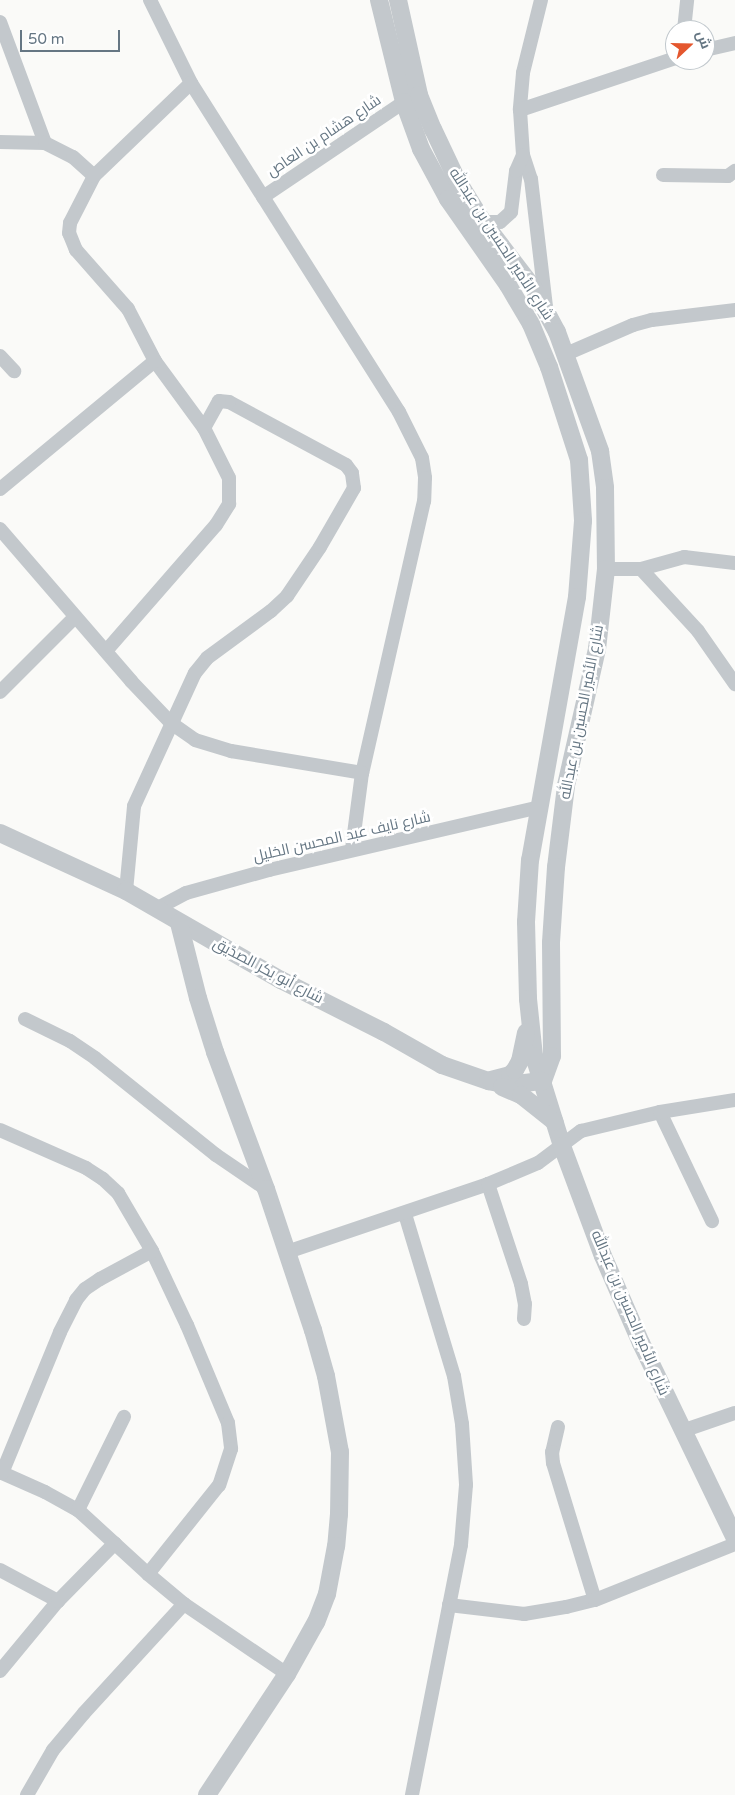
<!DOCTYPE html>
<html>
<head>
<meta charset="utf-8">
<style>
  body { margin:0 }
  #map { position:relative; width:735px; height:1795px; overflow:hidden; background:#fafaf8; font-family:"Varela Round",Cairo,sans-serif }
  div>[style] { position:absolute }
  .minor>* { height:14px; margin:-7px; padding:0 7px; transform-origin:7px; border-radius:7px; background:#c3c8cc }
  .tertiary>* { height:18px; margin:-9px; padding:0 9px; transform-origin:9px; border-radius:9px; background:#c3c8cc }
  span { translate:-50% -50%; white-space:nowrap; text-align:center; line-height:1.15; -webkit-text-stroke:5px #fff; paint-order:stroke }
  .street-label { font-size:15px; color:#657683 }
  .north { position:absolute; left:665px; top:20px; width:50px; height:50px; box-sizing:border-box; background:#fff; border:1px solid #c1c8cd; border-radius:50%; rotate:69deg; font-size:14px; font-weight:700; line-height:20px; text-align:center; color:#657683 }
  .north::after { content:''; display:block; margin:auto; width:18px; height:22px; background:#e4572e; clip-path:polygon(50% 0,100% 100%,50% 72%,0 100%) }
  .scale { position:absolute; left:20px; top:30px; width:100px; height:22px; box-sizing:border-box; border:2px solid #657683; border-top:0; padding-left:6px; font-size:15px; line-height:18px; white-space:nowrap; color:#657683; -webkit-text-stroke:4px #fff; paint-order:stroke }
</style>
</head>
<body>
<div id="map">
  <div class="minor">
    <div style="left:150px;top:0;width:93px;rotate:63.7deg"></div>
    <div style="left:191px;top:83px;width:389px;rotate:57.7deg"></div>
    <div style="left:399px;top:412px;width:51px;rotate:63.4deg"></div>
    <div style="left:422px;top:458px;width:20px;rotate:81deg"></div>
    <div style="left:425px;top:478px;width:23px;rotate:92deg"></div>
    <div style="left:424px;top:501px;width:279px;rotate:102.8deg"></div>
    <div style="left:362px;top:773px;width:77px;rotate:97.5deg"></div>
    <div style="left:541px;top:0;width:75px;rotate:103.9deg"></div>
    <div style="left:523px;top:73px;width:37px;rotate:95deg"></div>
    <div style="left:520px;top:110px;width:45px;rotate:86.2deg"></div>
    <div style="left:523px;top:155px;width:25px;rotate:72deg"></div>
    <div style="left:531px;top:179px;width:129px;rotate:83.3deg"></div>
    <div style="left:0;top:22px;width:129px;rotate:69.6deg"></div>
    <div style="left:684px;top:30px;width:30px;rotate:-84deg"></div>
    <div style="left:705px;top:50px;width:31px;rotate:-13deg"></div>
    <div style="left:520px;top:110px;width:163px;rotate:-18.5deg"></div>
    <div style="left:0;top:142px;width:45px;rotate:1.3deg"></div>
    <div style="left:45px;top:143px;width:31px;rotate:27deg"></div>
    <div style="left:73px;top:157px;width:28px;rotate:42deg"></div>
    <div style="left:663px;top:175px;width:65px;rotate:0.9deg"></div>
    <div style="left:728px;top:176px;width:9px;rotate:-36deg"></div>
    <div style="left:263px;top:197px;width:170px;rotate:-34deg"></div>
    <div style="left:483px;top:222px;width:17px"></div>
    <div style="left:500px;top:222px;width:15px;rotate:-42deg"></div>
    <div style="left:511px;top:212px;width:41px;rotate:-83deg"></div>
    <div style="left:516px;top:171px;width:17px;rotate:-66deg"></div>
    <div style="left:566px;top:354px;width:73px;rotate:-23.4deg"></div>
    <div style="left:633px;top:325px;width:20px;rotate:-15deg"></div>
    <div style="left:652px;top:320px;width:84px;rotate:-6.9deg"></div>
    <div style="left:0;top:356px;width:21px;rotate:47deg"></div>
    <div style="left:0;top:489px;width:201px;rotate:-39.6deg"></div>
    <div style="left:0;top:529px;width:201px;rotate:49.2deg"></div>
    <div style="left:131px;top:681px;width:58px;rotate:46.4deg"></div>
    <div style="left:171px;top:723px;width:29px;rotate:35deg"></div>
    <div style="left:195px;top:740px;width:38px;rotate:17deg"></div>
    <div style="left:231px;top:751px;width:133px;rotate:9.5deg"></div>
    <div style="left:606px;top:569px;width:35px"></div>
    <div style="left:641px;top:569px;width:45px;rotate:-15.6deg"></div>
    <div style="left:684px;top:557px;width:51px;rotate:6.7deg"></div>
    <div style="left:641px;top:569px;width:84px;rotate:47.4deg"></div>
    <div style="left:698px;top:631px;width:65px;rotate:55.1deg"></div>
    <div style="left:106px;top:651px;width:167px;rotate:-48.9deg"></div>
    <div style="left:216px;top:525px;width:25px;rotate:-58deg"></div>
    <div style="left:229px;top:504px;width:26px;rotate:-90deg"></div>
    <div style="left:229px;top:478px;width:56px;rotate:-116.6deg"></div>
    <div style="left:204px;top:428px;width:83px;rotate:-126.2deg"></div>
    <div style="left:155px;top:361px;width:59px;rotate:-117.4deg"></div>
    <div style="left:128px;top:309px;width:79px;rotate:-131.4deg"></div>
    <div style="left:76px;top:250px;width:18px;rotate:-112deg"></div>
    <div style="left:69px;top:233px;width:10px;rotate:-84deg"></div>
    <div style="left:70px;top:223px;width:53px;rotate:-62.9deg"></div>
    <div style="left:94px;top:176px;width:134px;rotate:-43.8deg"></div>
    <div style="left:0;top:692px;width:105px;rotate:-45deg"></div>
    <div style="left:126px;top:891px;width:85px;rotate:-84.6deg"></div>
    <div style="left:134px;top:806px;width:146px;rotate:-65.4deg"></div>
    <div style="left:195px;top:673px;width:19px;rotate:-51deg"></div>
    <div style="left:207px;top:658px;width:79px;rotate:-36.3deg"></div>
    <div style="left:271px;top:611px;width:22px;rotate:-43deg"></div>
    <div style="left:287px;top:596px;width:59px;rotate:-56deg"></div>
    <div style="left:320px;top:547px;width:68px;rotate:-60deg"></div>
    <div style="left:354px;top:488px;width:15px;rotate:-98deg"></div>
    <div style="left:352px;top:473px;width:10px;rotate:-127deg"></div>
    <div style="left:346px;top:465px;width:133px;rotate:-151.7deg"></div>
    <div style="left:229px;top:402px;width:10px;rotate:-174deg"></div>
    <div style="left:219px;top:401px;width:31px;rotate:119deg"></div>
    <div style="left:156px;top:909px;width:34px;rotate:-28deg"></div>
    <div style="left:186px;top:893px;width:86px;rotate:-15.5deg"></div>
    <div style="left:269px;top:870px;width:277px;rotate:-13.1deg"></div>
    <div style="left:25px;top:1019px;width:50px;rotate:26.1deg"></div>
    <div style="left:70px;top:1041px;width:30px;rotate:34deg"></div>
    <div style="left:95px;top:1058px;width:155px;rotate:38.7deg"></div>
    <div style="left:216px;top:1155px;width:60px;rotate:34.2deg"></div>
    <div style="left:660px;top:1112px;width:121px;rotate:64.5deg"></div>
    <div style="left:0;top:1130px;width:94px;rotate:23.8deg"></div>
    <div style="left:86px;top:1168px;width:20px;rotate:33deg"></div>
    <div style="left:103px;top:1179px;width:21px;rotate:43deg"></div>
    <div style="left:118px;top:1193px;width:67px;rotate:59.6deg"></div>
    <div style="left:152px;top:1251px;width:82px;rotate:64.7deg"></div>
    <div style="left:187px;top:1325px;width:106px;rotate:67.3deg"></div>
    <div style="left:228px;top:1423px;width:26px;rotate:83deg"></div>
    <div style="left:231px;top:1449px;width:38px;rotate:108deg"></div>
    <div style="left:219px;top:1485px;width:114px;rotate:128.6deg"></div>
    <div style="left:488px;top:1184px;width:105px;rotate:71.7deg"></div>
    <div style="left:521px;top:1284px;width:20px;rotate:79deg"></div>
    <div style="left:525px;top:1304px;width:15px;rotate:94deg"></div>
    <div style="left:405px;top:1214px;width:169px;rotate:73.2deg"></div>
    <div style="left:454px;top:1376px;width:49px;rotate:80.5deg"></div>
    <div style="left:462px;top:1424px;width:61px;rotate:86.2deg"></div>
    <div style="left:466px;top:1485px;width:60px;rotate:94.8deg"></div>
    <div style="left:461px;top:1545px;width:255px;rotate:101.1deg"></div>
    <div style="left:287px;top:1252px;width:212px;rotate:-18.7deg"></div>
    <div style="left:488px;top:1184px;width:54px;rotate:-22.8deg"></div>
    <div style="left:538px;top:1163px;width:54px;rotate:-36.7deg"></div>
    <div style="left:581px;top:1131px;width:81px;rotate:-13.5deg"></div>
    <div style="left:660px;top:1112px;width:76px;rotate:-9.1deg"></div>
    <div style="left:558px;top:1427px;width:26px;rotate:103deg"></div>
    <div style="left:552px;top:1452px;width:11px;rotate:85deg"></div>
    <div style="left:553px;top:1463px;width:143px;rotate:73deg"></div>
    <div style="left:682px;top:1431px;width:56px;rotate:-18.8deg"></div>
    <div style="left:0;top:1472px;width:49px;rotate:24deg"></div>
    <div style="left:45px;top:1492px;width:38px;rotate:29deg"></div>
    <div style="left:78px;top:1510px;width:95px;rotate:42.4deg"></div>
    <div style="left:148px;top:1574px;width:47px;rotate:39.8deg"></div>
    <div style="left:184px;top:1604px;width:125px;rotate:34.2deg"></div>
    <div style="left:2px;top:1473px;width:152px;rotate:-67.6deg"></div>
    <div style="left:60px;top:1332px;width:36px;rotate:-63deg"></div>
    <div style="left:76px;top:1300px;width:14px;rotate:-51deg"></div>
    <div style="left:85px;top:1289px;width:18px;rotate:-34deg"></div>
    <div style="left:100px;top:1279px;width:59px;rotate:-28.3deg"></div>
    <div style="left:78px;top:1510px;width:104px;rotate:-63.7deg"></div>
    <div style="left:0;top:1570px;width:66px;rotate:28.1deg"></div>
    <div style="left:449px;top:1605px;width:76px;rotate:6.8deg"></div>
    <div style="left:524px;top:1614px;width:43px;rotate:-9.5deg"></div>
    <div style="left:566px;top:1607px;width:30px;rotate:-14deg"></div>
    <div style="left:595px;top:1600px;width:151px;rotate:-21.8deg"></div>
    <div style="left:0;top:1671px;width:91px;rotate:-50.4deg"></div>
    <div style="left:58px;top:1601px;width:81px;rotate:-45.5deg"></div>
    <div style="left:27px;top:1795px;width:52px;rotate:-60deg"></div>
    <div style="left:53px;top:1750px;width:48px;rotate:-50deg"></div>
    <div style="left:84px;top:1713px;width:148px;rotate:-47.5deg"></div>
  </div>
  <div class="tertiary">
    <div style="left:379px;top:0;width:105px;rotate:76.2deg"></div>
    <div style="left:404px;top:102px;width:50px;rotate:70.1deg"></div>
    <div style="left:421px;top:149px;width:57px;rotate:61.6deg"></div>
    <div style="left:448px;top:199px;width:105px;rotate:55.1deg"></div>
    <div style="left:508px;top:285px;width:45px;rotate:59.5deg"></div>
    <div style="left:531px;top:324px;width:47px;rotate:67.3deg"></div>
    <div style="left:549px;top:367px;width:98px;rotate:72.1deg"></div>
    <div style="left:579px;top:460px;width:61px;rotate:86.2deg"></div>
    <div style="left:583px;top:521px;width:76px;rotate:94.5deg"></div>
    <div style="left:577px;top:597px;width:267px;rotate:100.1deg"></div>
    <div style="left:530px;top:860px;width:62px;rotate:93.7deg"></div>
    <div style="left:526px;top:922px;width:77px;rotate:88.5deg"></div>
    <div style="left:528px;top:999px;width:57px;rotate:84deg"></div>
    <div style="left:534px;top:1056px;width:94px;rotate:72.7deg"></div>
    <div style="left:562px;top:1146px;width:117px;rotate:69.6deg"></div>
    <div style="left:603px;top:1256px;width:95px;rotate:66.4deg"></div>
    <div style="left:641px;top:1343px;width:216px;rotate:64.3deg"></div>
    <div style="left:398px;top:0;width:97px;rotate:77.5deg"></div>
    <div style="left:419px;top:95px;width:37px;rotate:68deg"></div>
    <div style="left:433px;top:129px;width:56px;rotate:64.8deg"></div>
    <div style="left:457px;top:180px;width:49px;rotate:58.2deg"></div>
    <div style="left:483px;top:222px;width:84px;rotate:52.7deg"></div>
    <div style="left:534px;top:289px;width:49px;rotate:61.9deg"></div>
    <div style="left:557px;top:332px;width:127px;rotate:70.1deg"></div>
    <div style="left:600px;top:451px;width:37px;rotate:82deg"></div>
    <div style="left:605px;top:488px;width:81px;rotate:89.3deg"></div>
    <div style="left:606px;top:569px;width:81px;rotate:96.4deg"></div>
    <div style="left:597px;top:649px;width:140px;rotate:102.8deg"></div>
    <div style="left:566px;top:786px;width:82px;rotate:97deg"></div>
    <div style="left:556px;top:867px;width:76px;rotate:93.8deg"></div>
    <div style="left:551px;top:943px;width:113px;rotate:89.5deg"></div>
    <div style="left:552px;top:1056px;width:27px;rotate:110deg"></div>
    <div style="left:0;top:833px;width:139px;rotate:24.7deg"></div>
    <div style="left:126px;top:891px;width:179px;rotate:29.9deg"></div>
    <div style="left:281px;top:980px;width:115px;rotate:26.8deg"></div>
    <div style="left:384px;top:1032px;width:67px;rotate:29.6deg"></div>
    <div style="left:442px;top:1065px;width:49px;rotate:19.2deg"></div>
    <div style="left:488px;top:1081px;width:20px;rotate:11deg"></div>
    <div style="left:508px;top:1085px;width:35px;rotate:-7deg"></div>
    <div style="left:179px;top:923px;width:77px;rotate:75.8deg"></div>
    <div style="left:198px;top:998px;width:57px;rotate:72.5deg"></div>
    <div style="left:215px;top:1052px;width:146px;rotate:69.6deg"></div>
    <div style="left:266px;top:1189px;width:149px;rotate:71.6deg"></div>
    <div style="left:313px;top:1330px;width:48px;rotate:74.2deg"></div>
    <div style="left:326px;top:1376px;width:77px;rotate:79.6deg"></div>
    <div style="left:340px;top:1452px;width:62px;rotate:90.9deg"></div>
    <div style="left:339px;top:1514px;width:32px;rotate:95deg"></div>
    <div style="left:336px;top:1546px;width:49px;rotate:100.6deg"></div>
    <div style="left:327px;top:1594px;width:30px;rotate:111deg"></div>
    <div style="left:316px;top:1622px;width:60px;rotate:119.1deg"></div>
    <div style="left:287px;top:1674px;width:145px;rotate:123.5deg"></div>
    <div style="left:491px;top:1080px;width:20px;rotate:-15deg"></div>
    <div style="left:510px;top:1075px;width:7px;rotate:-45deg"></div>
    <div style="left:515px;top:1070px;width:10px;rotate:-61deg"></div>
    <div style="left:520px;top:1061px;width:29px;rotate:-78deg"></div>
    <div style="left:502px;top:1087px;width:21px;rotate:23deg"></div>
    <div style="left:521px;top:1095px;width:43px;rotate:38.5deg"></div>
  </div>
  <div class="street-label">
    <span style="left:324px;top:136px;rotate:-34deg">شارع هشام بن العاص</span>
    <span style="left:501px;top:244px;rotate:57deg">شارع الأمير الحسين بن عبدالله</span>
    <span style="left:582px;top:712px;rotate:-79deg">شارع الأمير الحسين بن عبدالله</span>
    <span style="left:342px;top:837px;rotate:-13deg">شارع نايف عبد المحسن الخليل</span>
    <span style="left:268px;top:971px;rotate:28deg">شارع أبو بكر الصدّيق</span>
    <span style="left:630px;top:1313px;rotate:67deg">شارع الأمير الحسين بن عبدالله</span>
  </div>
  <div class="north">ش</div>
  <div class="scale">50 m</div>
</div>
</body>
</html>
